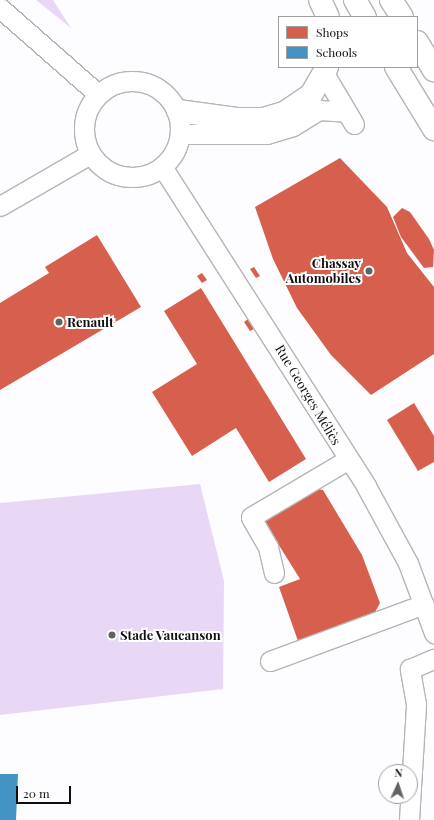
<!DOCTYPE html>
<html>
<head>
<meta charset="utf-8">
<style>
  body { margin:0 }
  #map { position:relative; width:434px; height:820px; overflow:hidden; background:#fdfcfe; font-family:"Playfair Display",serif }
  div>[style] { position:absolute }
  .green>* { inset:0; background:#e8d8f5 }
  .shops>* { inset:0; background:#d6604d }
  .schools>* { inset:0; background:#4393c3 }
  .roads { filter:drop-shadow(1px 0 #b6b4b7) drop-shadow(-1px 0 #b6b4b7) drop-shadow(0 1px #b6b4b7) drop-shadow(0 -1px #b6b4b7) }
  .minor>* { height:19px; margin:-9.5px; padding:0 9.5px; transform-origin:9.5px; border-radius:9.5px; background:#fff }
  .minor>.ring { margin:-9.5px; padding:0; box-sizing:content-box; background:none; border:19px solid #fff; border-radius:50% }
  .major>* { height:22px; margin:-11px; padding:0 11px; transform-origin:11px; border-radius:11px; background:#fff }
  .dots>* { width:11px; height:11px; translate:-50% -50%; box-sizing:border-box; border:2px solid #fff; border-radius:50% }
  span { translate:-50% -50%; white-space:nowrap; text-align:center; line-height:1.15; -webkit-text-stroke:4px #fff; paint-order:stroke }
  .poi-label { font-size:13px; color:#0f0e10; font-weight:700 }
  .right { translate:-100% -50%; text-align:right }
  .left { translate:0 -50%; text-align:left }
  .street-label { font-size:13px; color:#0f0e10 }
  .legend { position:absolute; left:278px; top:16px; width:140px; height:52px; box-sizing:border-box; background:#fff; border:1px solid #9f9f9f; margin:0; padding:5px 7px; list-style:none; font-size:12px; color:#0f0e10 }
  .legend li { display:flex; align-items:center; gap:8px; height:20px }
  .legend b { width:20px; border:1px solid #9f9f9f }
  .north { position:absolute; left:378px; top:764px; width:40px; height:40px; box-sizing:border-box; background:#fff; border:1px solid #9f9f9f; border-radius:50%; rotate:3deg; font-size:11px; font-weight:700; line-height:16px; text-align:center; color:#0f0e10 }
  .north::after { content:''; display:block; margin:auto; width:14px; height:18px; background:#626163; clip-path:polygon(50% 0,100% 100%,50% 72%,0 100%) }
  .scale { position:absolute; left:16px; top:786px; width:55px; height:18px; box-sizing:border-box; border:2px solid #0f0e10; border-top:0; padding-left:5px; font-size:12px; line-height:14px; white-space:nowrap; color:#0f0e10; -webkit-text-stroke:3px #fff; paint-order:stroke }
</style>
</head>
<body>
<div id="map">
  <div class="green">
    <div style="clip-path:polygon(36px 0,53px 0,71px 28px)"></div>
    <div style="clip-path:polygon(200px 484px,224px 581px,223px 689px,0 715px,0 503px)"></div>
  </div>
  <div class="shops">
    <div style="clip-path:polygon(340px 158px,387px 207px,407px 253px,434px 287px,434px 354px,371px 395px,331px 355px,297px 308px,273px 259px,255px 207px)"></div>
    <div style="clip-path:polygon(402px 208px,410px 212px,429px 239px,434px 250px,433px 267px,424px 268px,401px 237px,393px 217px)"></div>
    <div style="clip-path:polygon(97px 235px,141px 307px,0 390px,0 303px,49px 273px,45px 267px)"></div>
    <div style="clip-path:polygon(254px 267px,260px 276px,256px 278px,250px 269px)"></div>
    <div style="clip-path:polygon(202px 273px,207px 280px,202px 283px,197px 276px)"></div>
    <div style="clip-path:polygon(201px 288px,306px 459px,269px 482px,236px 428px,192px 456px,152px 392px,197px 364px,164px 311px)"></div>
    <div style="clip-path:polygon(248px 319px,254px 329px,250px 331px,244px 322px)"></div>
    <div style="clip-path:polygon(414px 403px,434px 436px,434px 462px,418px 471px,387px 420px)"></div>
    <div style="clip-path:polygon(312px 488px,323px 490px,362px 555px,380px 603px,374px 614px,298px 641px,279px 587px,300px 579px,262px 518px)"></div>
  </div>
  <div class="schools">
    <div style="clip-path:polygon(0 774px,18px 774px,16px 820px,0 820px)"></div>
  </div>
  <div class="roads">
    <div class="minor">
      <div style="left:0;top:8px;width:130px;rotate:41.3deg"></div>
      <div style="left:325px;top:75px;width:57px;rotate:59.4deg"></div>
      <div class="ring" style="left:84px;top:81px;width:77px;height:77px"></div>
      <div style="left:181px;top:134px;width:86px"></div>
      <div style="left:267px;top:134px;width:27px;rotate:-17deg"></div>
      <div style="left:293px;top:126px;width:31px;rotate:-32deg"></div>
      <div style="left:319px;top:110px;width:27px;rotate:4deg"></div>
      <div style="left:163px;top:168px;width:377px;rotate:57.4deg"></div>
      <div style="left:366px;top:486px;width:88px;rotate:61.4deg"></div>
      <div style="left:408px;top:563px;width:75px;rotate:69.6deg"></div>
      <div style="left:0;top:206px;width:104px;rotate:-30deg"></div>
      <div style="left:274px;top:573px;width:27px;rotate:-103deg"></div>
      <div style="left:268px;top:547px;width:34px;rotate:-120deg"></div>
      <div style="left:251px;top:517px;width:112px;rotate:-30.7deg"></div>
      <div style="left:270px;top:661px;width:164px;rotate:-20.3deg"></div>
      <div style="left:409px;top:820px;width:116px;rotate:-86.5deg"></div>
      <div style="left:416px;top:704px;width:36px;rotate:-100deg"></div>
      <div style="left:410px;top:669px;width:26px;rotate:-23deg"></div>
    </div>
    <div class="major">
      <div style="left:320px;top:0;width:19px;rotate:65deg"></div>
      <div style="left:355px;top:0;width:20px;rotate:60deg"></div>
      <div style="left:391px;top:0;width:20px;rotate:57deg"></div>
      <div style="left:417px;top:42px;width:33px;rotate:59deg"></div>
      <div style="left:396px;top:67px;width:73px;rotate:58.5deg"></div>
      <div style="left:178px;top:111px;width:61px;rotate:7.6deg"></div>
      <div style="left:238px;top:119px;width:25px"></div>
      <div style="left:263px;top:119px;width:22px;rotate:-16deg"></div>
      <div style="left:284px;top:113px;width:32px;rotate:-34deg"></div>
      <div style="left:311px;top:95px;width:32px;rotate:-60deg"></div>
    </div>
  </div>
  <div class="dots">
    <div style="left:369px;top:271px;background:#626163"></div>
    <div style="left:59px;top:322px;background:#626163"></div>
    <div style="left:112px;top:635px;background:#626163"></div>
  </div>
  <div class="poi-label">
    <span class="right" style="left:361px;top:271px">Chassay<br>Automobiles</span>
    <span class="left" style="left:67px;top:322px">Renault</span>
    <span class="left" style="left:120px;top:635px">Stade Vaucanson</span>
  </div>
  <div class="street-label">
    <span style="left:308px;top:395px;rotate:59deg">Rue Georges Méliès</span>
  </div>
  <ul class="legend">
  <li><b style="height:11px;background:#d6604d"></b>Shops</li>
  <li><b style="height:11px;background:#4393c3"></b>Schools</li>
  </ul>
  <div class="north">N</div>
  <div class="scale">20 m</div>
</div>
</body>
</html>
